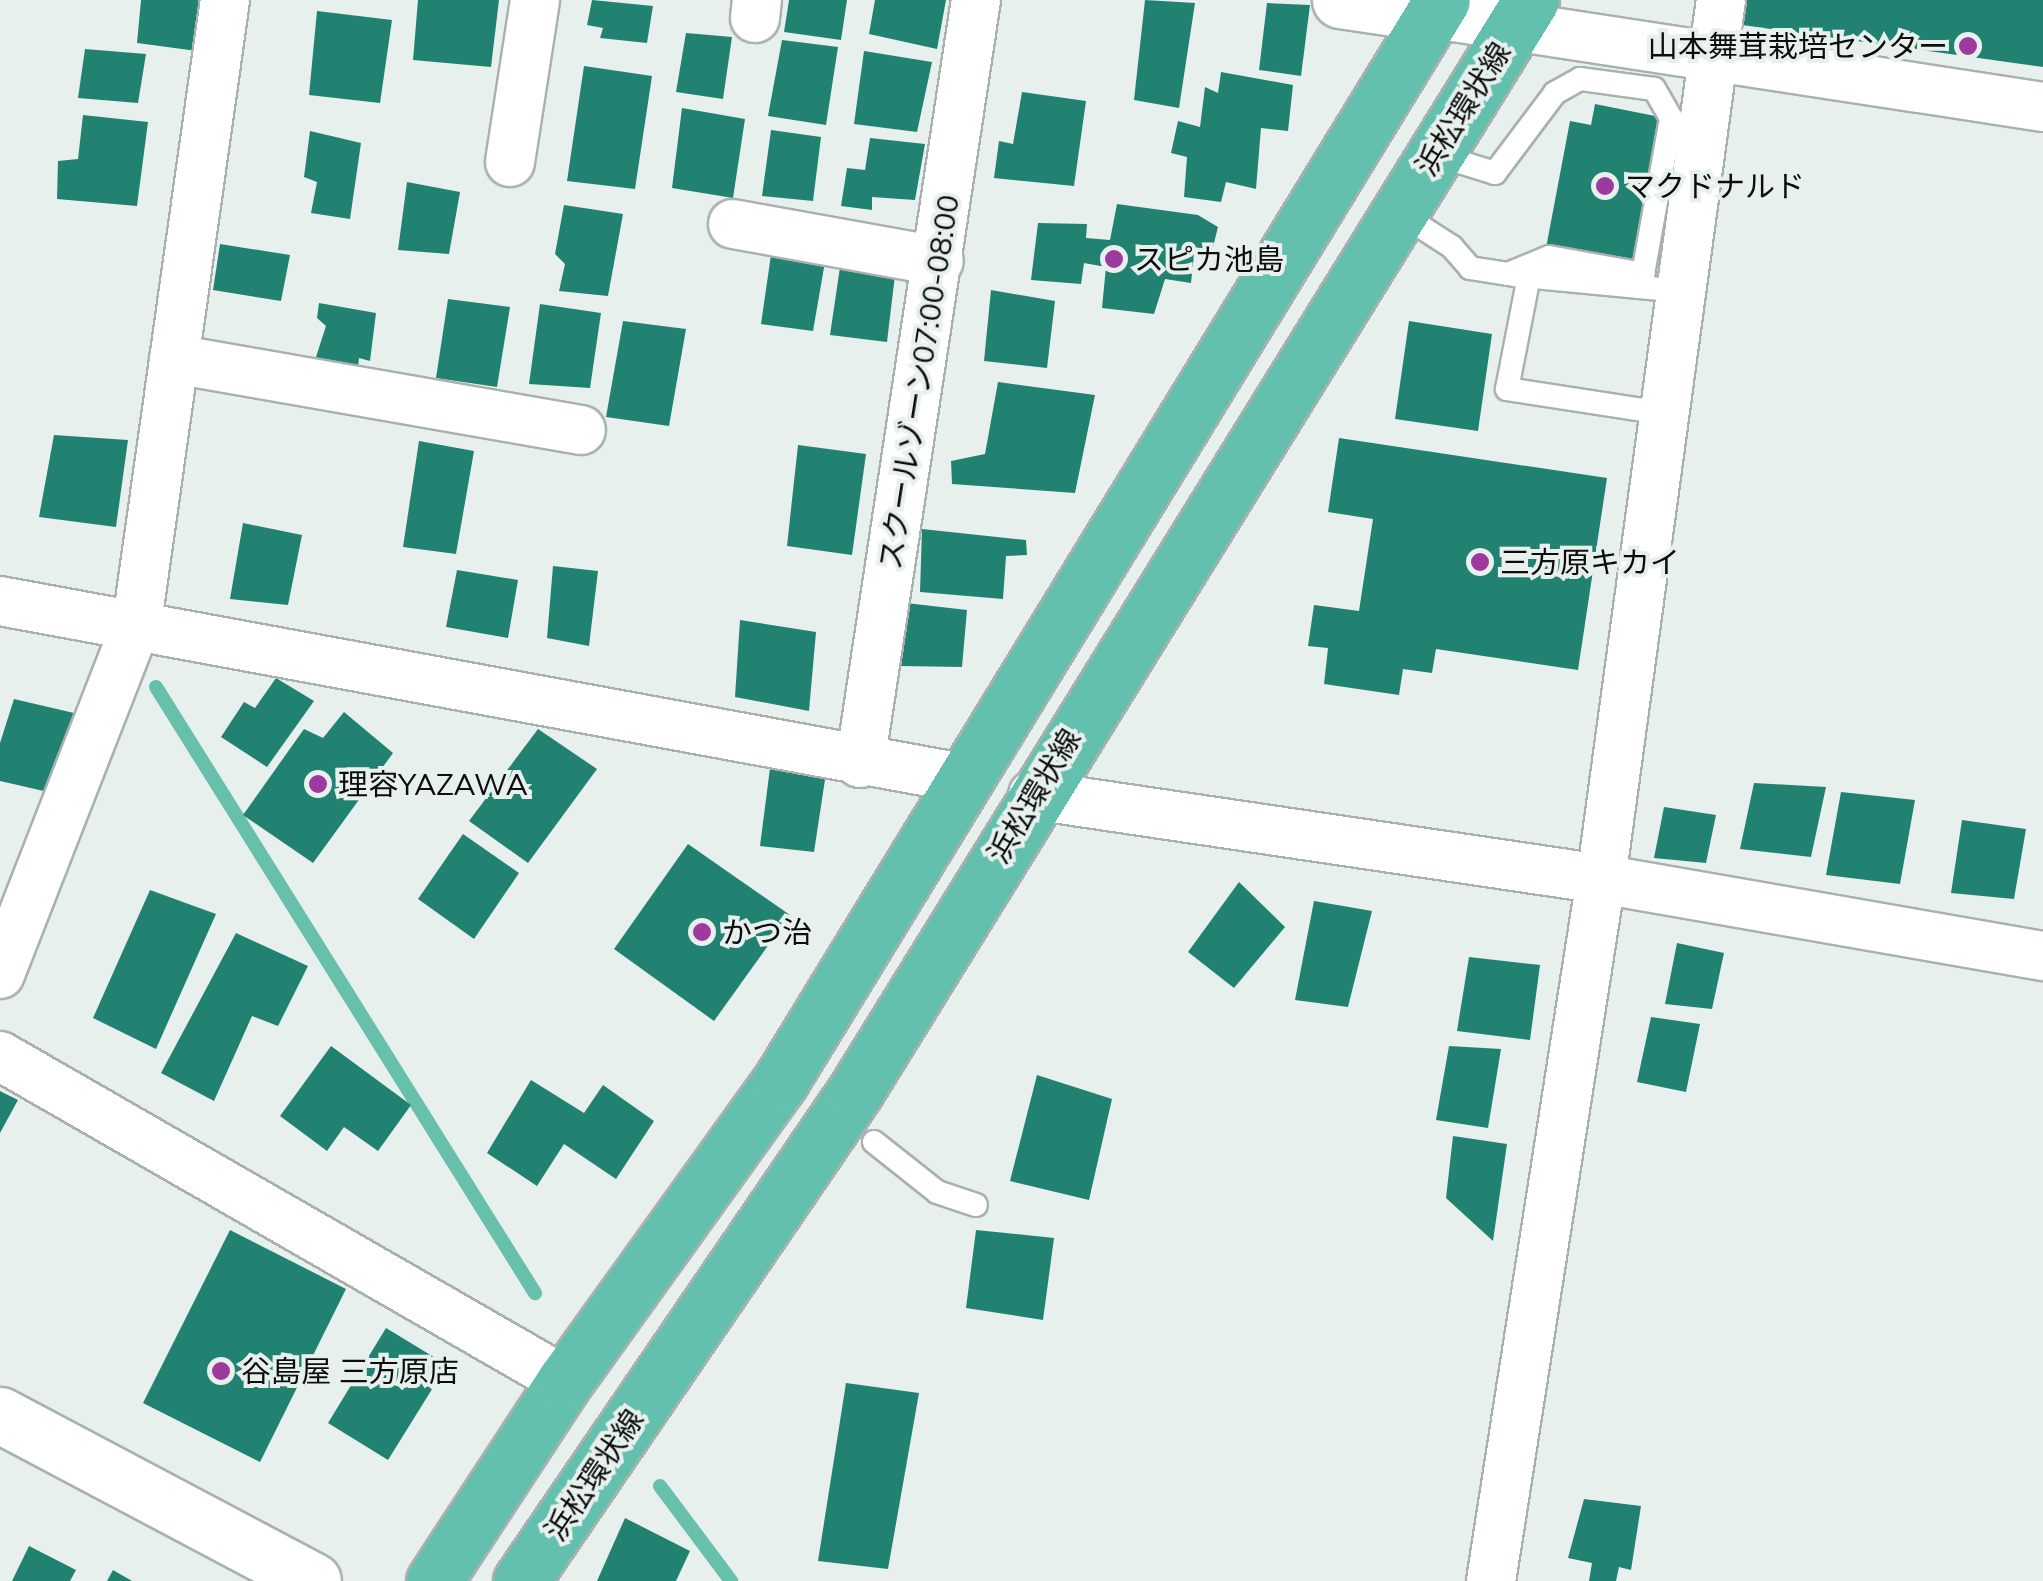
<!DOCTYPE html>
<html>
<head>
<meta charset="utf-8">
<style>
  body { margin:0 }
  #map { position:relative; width:2043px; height:1581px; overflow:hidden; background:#e8f0ee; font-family:Mulish,"Noto Sans JP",sans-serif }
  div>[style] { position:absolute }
  .stream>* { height:14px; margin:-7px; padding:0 7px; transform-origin:7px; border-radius:7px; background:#67c0ac }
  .building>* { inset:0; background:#218271 }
  .roads { filter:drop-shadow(2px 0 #a9b1af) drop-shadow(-2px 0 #a9b1af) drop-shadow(0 2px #a9b1af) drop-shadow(0 -2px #a9b1af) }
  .service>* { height:22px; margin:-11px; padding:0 11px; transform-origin:11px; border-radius:11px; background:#fff }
  .minor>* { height:48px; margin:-24px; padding:0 24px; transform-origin:24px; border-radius:24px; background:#fff }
  .tertiary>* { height:55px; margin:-27.5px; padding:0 27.5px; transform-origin:27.5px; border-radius:27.5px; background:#fff }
  .trunk>* { height:55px; margin:-27.5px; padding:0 27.5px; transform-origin:27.5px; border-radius:27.5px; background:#64c0ae }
  .dots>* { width:28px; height:28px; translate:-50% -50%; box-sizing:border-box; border:5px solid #e8f0ee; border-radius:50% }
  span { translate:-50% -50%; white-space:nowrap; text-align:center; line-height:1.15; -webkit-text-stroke:8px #e8f0ee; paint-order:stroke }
  .poi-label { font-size:30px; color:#0c0e0e }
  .right { translate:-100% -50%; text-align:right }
  .left { translate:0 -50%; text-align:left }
  .street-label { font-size:30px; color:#0c0e0e }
</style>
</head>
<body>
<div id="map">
  <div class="stream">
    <div style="left:156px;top:687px;width:715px;rotate:57.98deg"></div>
    <div style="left:660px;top:1486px;width:119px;rotate:53.2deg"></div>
  </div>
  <div class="building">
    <div style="clip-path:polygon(141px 0,206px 0,197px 51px,137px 43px)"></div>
    <div style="clip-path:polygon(418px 0,499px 0,491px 67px,413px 60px)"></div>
    <div style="clip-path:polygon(592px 0,653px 6px,647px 43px,600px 38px,603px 28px,587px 25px)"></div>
    <div style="clip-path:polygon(789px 0,847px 0,841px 40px,784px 32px)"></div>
    <div style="clip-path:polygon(875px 0,946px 0,937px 49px,869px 34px)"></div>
    <div style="clip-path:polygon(1145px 0,1195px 3px,1179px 108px,1134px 100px)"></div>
    <div style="clip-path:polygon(1739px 0,2043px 0,2043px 67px,1742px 25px)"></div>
    <div style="clip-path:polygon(1267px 3px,1310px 5px,1301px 76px,1259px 70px)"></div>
    <div style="clip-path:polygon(317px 11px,392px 20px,380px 103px,309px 95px)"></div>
    <div style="clip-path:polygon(686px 33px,732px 37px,723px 99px,676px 92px)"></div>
    <div style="clip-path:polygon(782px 40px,838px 47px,826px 125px,768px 116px)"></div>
    <div style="clip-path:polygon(85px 49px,146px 54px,138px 103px,78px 98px)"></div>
    <div style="clip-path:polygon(864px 51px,932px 62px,917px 132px,854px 124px)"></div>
    <div style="clip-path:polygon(584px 66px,652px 76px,635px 189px,567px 181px)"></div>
    <div style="clip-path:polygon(1221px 72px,1293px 85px,1288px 131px,1261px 128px,1256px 189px,1226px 182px,1221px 202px,1184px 197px,1187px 157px,1171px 153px,1178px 121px,1200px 127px,1205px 87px,1218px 93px)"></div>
    <div style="clip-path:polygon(1022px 92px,1086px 101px,1074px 186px,994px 178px,999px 141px,1013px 144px)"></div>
    <div style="clip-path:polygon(1595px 104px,1665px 118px,1637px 264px,1546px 248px,1570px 121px,1591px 125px)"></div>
    <div style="clip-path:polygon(682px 108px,745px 119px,733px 198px,672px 188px)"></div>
    <div style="clip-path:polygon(83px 115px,148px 122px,137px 206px,57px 199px,58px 161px,78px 159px)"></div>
    <div style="clip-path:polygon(771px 130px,821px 137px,813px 201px,762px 196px)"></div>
    <div style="clip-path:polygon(310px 131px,361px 143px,350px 219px,311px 213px,317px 182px,304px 177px)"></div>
    <div style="clip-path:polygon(870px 138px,925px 144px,915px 200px,872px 197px,872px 210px,841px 206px,847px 168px,865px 170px)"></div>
    <div style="clip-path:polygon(407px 182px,460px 192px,449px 254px,398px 250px)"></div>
    <div style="clip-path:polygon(1117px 204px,1198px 215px,1218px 227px,1212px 251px,1194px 255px,1191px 283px,1165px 279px,1154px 314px,1102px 308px,1106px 267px,1084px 263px,1081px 284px,1031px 280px,1038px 223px,1087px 224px,1086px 238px,1110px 240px)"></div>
    <div style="clip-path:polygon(564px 205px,623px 214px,608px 296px,559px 291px,565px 264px,555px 254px)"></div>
    <div style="clip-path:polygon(220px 244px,290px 255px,281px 301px,213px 290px)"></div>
    <div style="clip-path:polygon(772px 248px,826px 256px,813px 331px,761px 324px)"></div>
    <div style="clip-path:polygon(840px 267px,895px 275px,887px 342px,830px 335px)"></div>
    <div style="clip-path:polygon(991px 290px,1055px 301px,1047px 368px,984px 361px)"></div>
    <div style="clip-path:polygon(448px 299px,510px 307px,497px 387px,436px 378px)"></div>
    <div style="clip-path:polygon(319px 303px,376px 313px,370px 361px,359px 358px,358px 367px,315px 360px,326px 326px,317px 318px)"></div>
    <div style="clip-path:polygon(540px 304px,601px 313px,590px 388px,529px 384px)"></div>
    <div style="clip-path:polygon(623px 321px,686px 329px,669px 426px,606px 417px)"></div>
    <div style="clip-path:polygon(1409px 321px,1492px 334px,1478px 431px,1395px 419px)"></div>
    <div style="clip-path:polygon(998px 382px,1095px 395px,1075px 493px,952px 484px,951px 461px,985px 454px)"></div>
    <div style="clip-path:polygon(54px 435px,128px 440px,116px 527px,39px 517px)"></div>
    <div style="clip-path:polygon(1339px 438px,1607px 478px,1578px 670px,1436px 649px,1432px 673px,1403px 669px,1399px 695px,1324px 684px,1328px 648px,1308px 646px,1314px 605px,1359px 611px,1373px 519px,1328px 512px)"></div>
    <div style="clip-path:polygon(419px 441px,474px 451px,456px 554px,403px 547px)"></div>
    <div style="clip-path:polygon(798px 445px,866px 454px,852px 555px,787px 546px)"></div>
    <div style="clip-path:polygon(243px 523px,302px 535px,288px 605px,230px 599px)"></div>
    <div style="clip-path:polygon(922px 529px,1026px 540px,1027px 555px,1006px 556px,1003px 599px,920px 592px)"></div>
    <div style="clip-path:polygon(553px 566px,598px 571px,589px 646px,547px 638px)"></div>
    <div style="clip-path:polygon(457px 570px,518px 580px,508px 638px,446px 627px)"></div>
    <div style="clip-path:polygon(906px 603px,967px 610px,962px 667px,901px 666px)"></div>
    <div style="clip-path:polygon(740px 620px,816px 632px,809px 711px,735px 697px)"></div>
    <div style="clip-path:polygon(276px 678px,314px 701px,267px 767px,221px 737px,244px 702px,255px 708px)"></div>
    <div style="clip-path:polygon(14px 699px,74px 713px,48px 792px,0 781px,0 743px)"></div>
    <div style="clip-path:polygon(344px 712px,393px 753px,313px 863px,243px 815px,304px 729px,323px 738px)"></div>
    <div style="clip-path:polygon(538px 729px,597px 769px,528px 863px,469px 821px)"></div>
    <div style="clip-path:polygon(770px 768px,826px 773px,814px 852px,760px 846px)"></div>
    <div style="clip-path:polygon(1754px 783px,1826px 787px,1811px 857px,1740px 849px)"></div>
    <div style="clip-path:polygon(1841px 792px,1915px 800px,1900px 884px,1826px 875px)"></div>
    <div style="clip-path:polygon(1664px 807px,1716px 815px,1706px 863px,1654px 858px)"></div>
    <div style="clip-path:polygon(1962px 820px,2026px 829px,2014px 899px,1951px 893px)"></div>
    <div style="clip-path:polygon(463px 834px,519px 873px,474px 939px,418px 899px)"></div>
    <div style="clip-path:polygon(688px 844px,790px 915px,714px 1021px,614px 949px)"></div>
    <div style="clip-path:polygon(1239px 882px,1285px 927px,1234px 988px,1188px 952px)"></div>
    <div style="clip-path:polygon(150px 890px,216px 914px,156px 1049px,93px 1018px)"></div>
    <div style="clip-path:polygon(1314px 901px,1372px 911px,1348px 1007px,1295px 1000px)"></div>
    <div style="clip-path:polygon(236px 933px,308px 966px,278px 1026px,252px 1016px,214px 1101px,161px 1073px)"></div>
    <div style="clip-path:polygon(1677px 943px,1724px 953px,1712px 1009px,1665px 1004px)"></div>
    <div style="clip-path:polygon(1469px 957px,1540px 965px,1530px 1040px,1457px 1031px)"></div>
    <div style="clip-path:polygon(1651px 1017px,1700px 1024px,1686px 1092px,1637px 1082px)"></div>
    <div style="clip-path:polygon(331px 1046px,411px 1105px,378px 1151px,344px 1127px,327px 1151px,280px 1116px)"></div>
    <div style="clip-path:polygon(1449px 1046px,1501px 1049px,1488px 1128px,1436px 1120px)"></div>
    <div style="clip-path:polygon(1037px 1075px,1112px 1099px,1089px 1200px,1010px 1181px)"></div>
    <div style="clip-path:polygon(531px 1080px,584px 1113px,603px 1085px,654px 1121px,616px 1179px,564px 1144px,537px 1186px,487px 1153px)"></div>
    <div style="clip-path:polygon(0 1091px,18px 1100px,0 1133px)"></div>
    <div style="clip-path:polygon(1453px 1136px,1507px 1144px,1493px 1241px,1446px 1198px)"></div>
    <div style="clip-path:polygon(230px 1230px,346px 1289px,260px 1462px,143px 1403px)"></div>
    <div style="clip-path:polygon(976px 1230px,1054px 1238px,1043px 1320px,966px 1308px)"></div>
    <div style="clip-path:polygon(386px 1328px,447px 1365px,388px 1460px,328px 1423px)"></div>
    <div style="clip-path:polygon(846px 1383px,919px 1393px,888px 1569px,818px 1561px)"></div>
    <div style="clip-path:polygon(1584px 1499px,1641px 1506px,1631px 1570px,1619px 1567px,1616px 1581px,1589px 1581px,1592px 1563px,1568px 1558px)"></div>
    <div style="clip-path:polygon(625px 1518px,690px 1551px,676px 1581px,597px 1581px)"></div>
    <div style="clip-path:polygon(29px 1546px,76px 1570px,70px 1581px,12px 1581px)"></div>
    <div style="clip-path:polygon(113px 1570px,132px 1581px,107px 1581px)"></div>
  </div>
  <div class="roads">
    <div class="service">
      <div style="left:1398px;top:212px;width:64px;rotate:32.9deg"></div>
      <div style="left:1452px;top:247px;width:28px;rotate:49deg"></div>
      <div style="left:1470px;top:268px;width:38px;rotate:9deg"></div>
      <div style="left:1508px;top:274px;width:44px;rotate:-22.5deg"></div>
      <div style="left:1549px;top:257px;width:96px;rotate:10.3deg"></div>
      <div style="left:1643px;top:274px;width:158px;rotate:-79.8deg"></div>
      <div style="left:1671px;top:118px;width:34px;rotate:-120deg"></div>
      <div style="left:1654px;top:89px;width:75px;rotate:-172.3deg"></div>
      <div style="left:1580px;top:79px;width:29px;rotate:151deg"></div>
      <div style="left:1555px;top:93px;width:100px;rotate:126.9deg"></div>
      <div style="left:1495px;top:173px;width:64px;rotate:-162.7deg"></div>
      <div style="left:1514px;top:275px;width:167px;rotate:5.5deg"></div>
      <div style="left:1529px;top:276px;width:115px;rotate:101deg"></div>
      <div style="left:1507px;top:389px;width:157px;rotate:8.8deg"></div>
      <div style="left:874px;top:1142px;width:80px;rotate:38.4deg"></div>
      <div style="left:937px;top:1192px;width:41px;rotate:18.4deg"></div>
    </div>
    <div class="minor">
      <div style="left:1434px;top:14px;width:616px;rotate:8.68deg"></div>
      <div style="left:755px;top:18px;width:18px;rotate:-84deg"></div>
      <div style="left:510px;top:162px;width:164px;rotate:-81.2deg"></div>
      <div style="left:733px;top:224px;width:209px;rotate:10.2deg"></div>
      <div style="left:174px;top:359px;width:413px;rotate:9.9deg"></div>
      <div style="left:0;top:601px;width:978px;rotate:10.43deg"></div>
      <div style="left:860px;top:763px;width:772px;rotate:-81.36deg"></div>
      <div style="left:1033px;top:795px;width:574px;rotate:8.41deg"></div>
      <div style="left:1601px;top:879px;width:449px;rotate:9.9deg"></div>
      <div style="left:0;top:974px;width:378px;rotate:-68.7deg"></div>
      <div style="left:137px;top:622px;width:628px;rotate:-81.95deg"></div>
      <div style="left:0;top:1056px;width:652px;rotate:29.91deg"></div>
      <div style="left:1491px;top:1581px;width:711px;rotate:-81.09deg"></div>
      <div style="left:1601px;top:879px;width:887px;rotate:-82.23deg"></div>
    </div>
    <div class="tertiary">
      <div style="left:1340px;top:0;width:95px;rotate:8.5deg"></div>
      <div style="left:0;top:1415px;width:354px;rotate:27.9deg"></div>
    </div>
    <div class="trunk">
      <div style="left:434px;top:1581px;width:239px;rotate:-56.8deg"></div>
      <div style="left:565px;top:1381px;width:368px;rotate:-54.3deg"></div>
      <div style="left:780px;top:1082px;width:1268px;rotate:-58.54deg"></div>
      <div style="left:521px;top:1581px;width:592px;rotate:-55.67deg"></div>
      <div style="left:855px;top:1092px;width:1284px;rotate:-58.24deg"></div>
    </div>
  </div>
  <div class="dots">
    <div style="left:1968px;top:46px;background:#9e399e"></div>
    <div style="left:1605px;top:186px;background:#9e399e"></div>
    <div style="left:1114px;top:259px;background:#9e399e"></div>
    <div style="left:1480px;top:562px;background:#9e399e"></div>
    <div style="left:318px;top:784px;background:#9e399e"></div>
    <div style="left:702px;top:932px;background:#9e399e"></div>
    <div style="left:221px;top:1371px;background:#9e399e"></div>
  </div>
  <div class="poi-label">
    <span class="right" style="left:1948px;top:46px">山本舞茸栽培センター</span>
    <span class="left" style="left:1625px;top:186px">マクドナルド</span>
    <span class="left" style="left:1134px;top:259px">スピカ池島</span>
    <span class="left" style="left:1500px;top:562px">三方原キカイ</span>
    <span class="left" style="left:338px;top:784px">理容YAZAWA</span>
    <span class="left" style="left:722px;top:932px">かつ治</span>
    <span class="left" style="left:241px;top:1371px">谷島屋 三方原店</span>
  </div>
  <div class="street-label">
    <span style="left:1463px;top:109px;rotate:-58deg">浜松環状線</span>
    <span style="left:919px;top:382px;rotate:-81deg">スクールゾーン07:00-08:00</span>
    <span style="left:1034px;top:796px;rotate:-59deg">浜松環状線</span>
    <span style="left:594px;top:1475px;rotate:-56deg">浜松環状線</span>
  </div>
</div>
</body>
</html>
